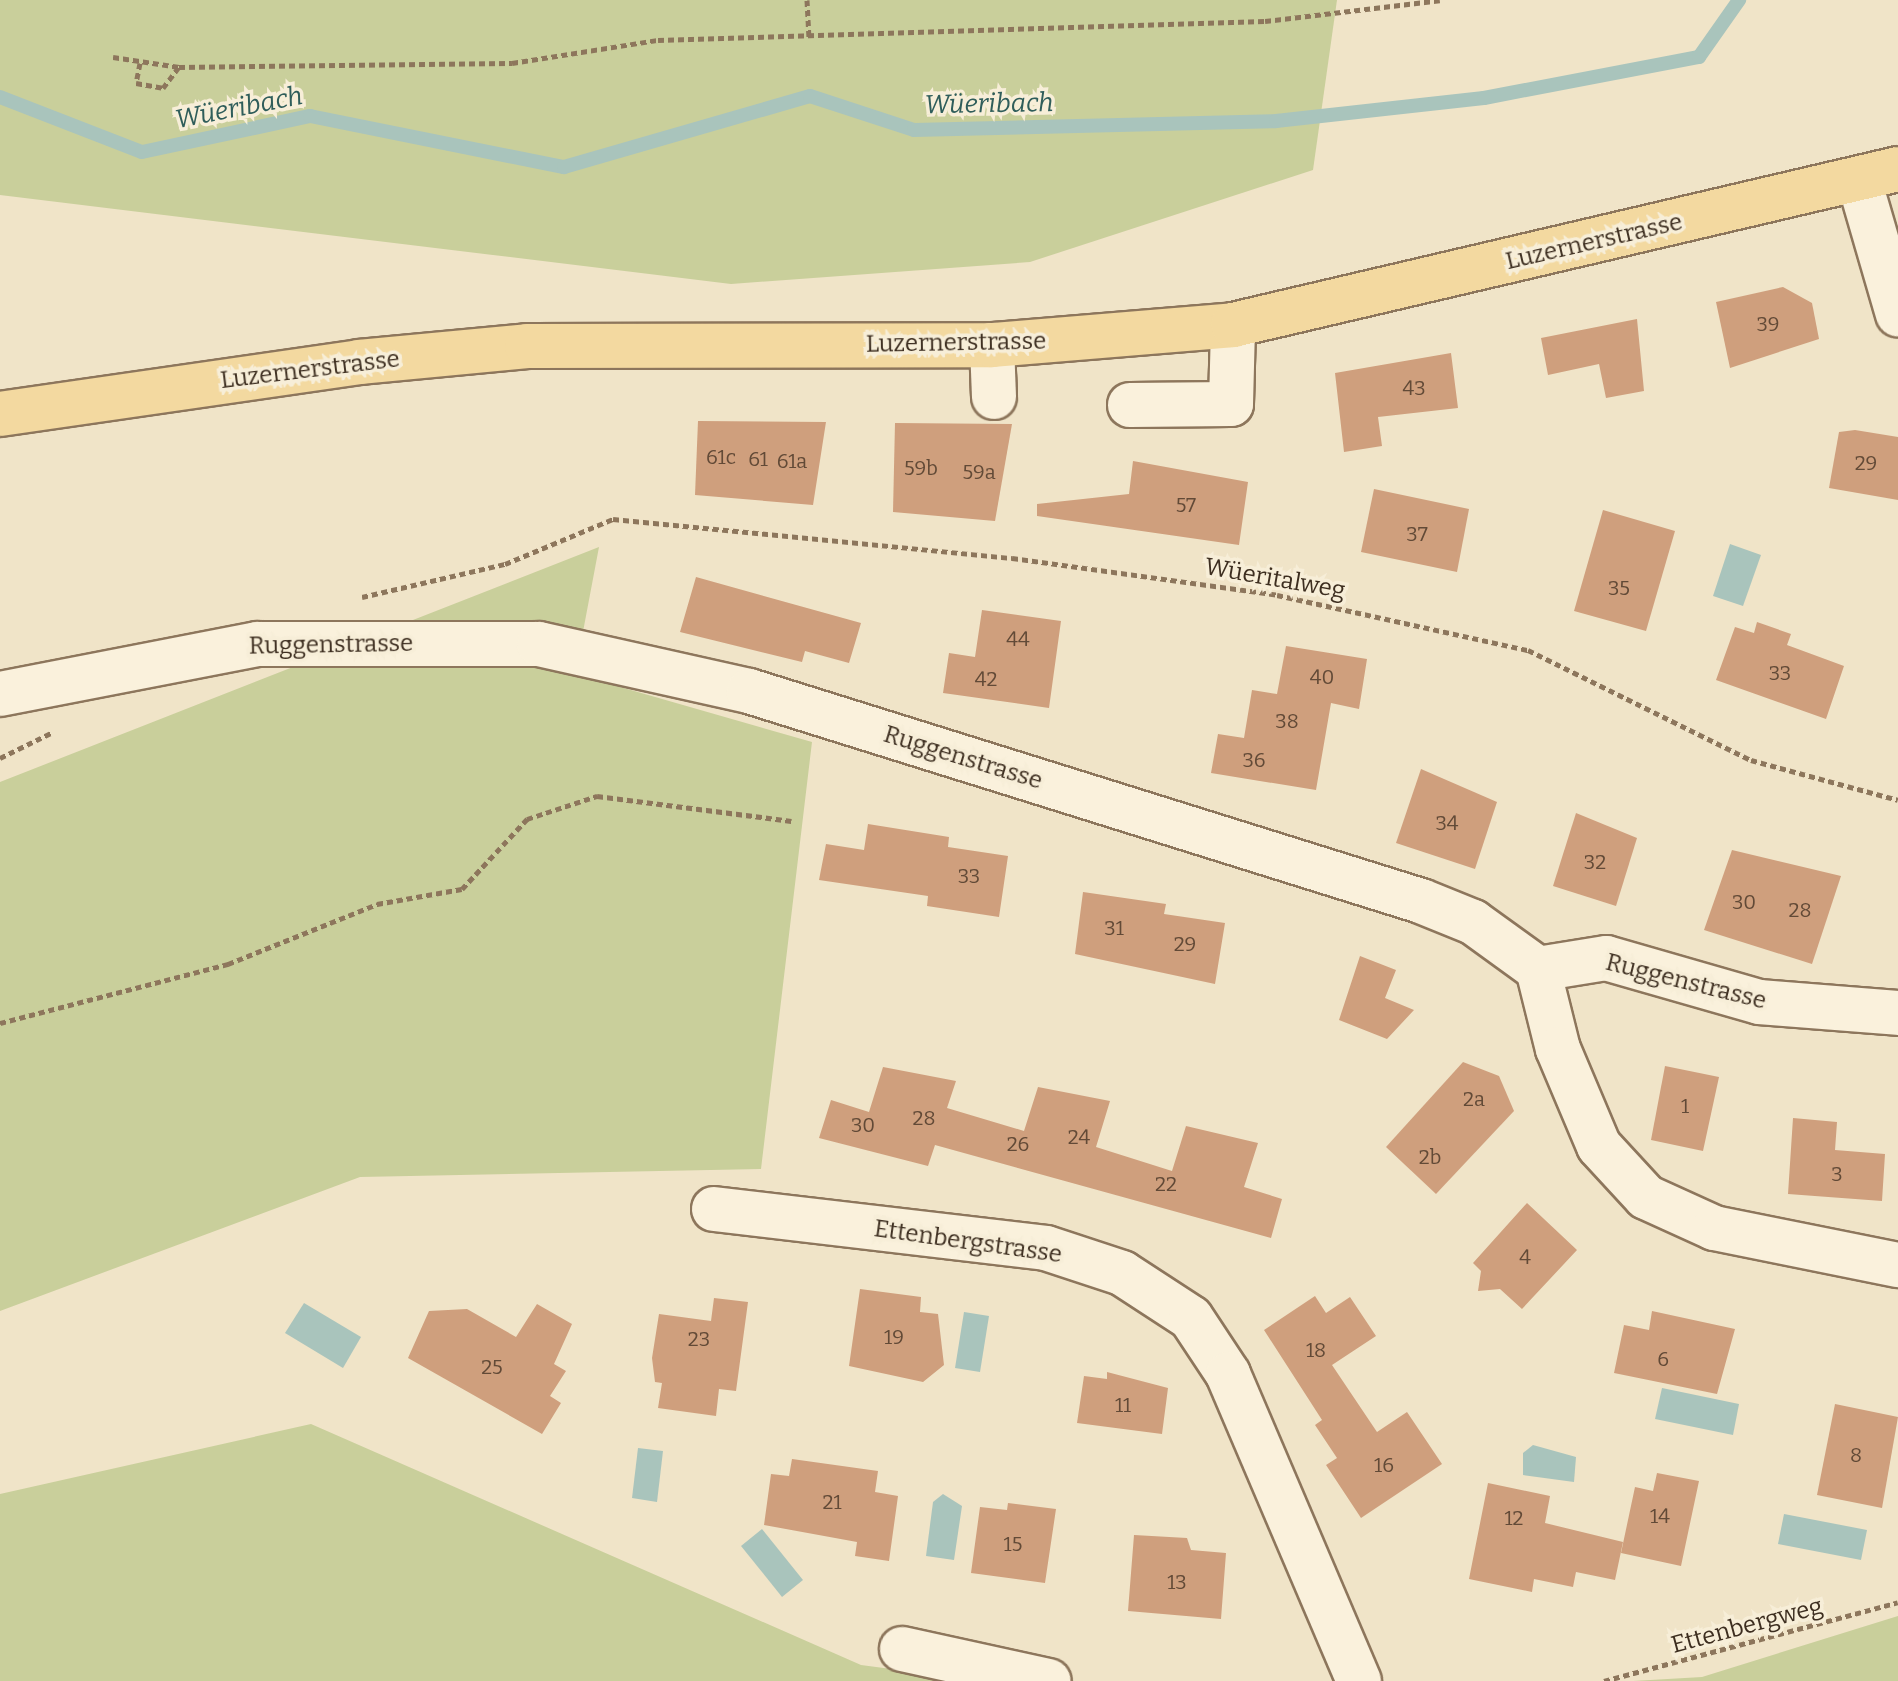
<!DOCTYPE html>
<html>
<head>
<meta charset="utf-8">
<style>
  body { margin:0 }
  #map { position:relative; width:1898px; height:1681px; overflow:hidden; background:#f0e4c8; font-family:Bitter,serif }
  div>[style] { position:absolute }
  .green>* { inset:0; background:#c9cf9b }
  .water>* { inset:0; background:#a9c4bc }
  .stream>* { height:14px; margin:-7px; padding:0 7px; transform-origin:7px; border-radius:7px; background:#a9c4bc }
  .building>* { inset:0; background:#cf9f7d }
  .path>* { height:5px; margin-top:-2.5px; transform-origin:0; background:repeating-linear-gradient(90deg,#8d765c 0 6px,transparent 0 10px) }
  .roads { filter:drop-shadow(2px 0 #8d765c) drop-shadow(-2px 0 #8d765c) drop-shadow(0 2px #8d765c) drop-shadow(0 -2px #8d765c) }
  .minor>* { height:44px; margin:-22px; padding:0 22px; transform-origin:22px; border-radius:22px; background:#faf1dc }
  .major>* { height:44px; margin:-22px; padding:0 22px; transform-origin:22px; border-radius:22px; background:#f3d9a0 }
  span { translate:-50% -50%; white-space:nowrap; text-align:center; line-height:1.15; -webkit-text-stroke:7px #f7eed8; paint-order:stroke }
  .number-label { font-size:20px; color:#624a37 }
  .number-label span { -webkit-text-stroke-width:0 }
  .street-label { font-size:24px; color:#3d2e20 }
  .water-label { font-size:26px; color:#2f5d5a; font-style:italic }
</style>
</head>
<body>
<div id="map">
  <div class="green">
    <div style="clip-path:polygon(0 0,1337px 0,1313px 170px,1030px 262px,731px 284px,0 195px)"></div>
    <div style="clip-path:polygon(599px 547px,575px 674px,812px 742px,761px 1169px,360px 1177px,0 1311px,0 782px)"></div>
    <div style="clip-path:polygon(311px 1424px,861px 1665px,982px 1681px,0 1681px,0 1494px)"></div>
    <div style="clip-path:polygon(1898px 1616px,1898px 1681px,1633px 1681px,1702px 1677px)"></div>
  </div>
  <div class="water">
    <div style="clip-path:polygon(1730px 544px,1761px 555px,1743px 606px,1713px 596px)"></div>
    <div style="clip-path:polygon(304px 1303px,361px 1337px,343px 1368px,285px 1333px)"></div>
    <div style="clip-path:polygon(964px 1312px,989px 1316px,980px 1372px,955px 1368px)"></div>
    <div style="clip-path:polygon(1662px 1388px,1739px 1404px,1733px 1435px,1655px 1419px)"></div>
    <div style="clip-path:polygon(1533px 1445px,1576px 1457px,1574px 1482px,1523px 1475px,1523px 1453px)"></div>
    <div style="clip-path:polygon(638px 1448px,663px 1451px,657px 1502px,632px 1498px)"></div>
    <div style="clip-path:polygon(943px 1494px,962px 1506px,954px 1560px,926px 1556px,933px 1502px)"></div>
    <div style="clip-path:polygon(1784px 1514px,1867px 1530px,1861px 1560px,1778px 1544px)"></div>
    <div style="clip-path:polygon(762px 1529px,803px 1580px,782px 1597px,741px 1546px)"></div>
  </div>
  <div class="stream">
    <div style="left:0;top:97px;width:152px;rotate:21.2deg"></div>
    <div style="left:142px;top:152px;width:172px;rotate:-12.1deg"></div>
    <div style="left:310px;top:116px;width:259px;rotate:11.4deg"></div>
    <div style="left:564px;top:167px;width:256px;rotate:-16.1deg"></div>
    <div style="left:810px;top:96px;width:109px;rotate:18.1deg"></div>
    <div style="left:914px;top:130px;width:362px;rotate:-1.4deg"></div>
    <div style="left:1276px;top:121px;width:209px;rotate:-6.3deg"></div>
    <div style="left:1484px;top:98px;width:219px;rotate:-10.8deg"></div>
    <div style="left:1699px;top:57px;width:70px;rotate:-54.9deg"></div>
  </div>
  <div class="building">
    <div style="clip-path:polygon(1783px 287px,1812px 303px,1819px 339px,1730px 368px,1716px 302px)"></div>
    <div style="clip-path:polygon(1637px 319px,1644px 391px,1606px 398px,1599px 364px,1548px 375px,1541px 338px)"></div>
    <div style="clip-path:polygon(1451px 353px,1458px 408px,1378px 417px,1382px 446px,1344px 452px,1335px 373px)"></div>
    <div style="clip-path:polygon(698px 421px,826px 422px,813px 505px,695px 495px)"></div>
    <div style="clip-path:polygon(895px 423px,1012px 424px,995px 521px,893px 512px)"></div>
    <div style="clip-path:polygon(1855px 430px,1898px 437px,1898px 500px,1829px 488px,1839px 432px)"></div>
    <div style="clip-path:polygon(1133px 461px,1248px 482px,1239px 545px,1037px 516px,1037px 504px,1129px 494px)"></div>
    <div style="clip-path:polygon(1374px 489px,1469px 509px,1457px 572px,1361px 552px)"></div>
    <div style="clip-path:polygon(1603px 510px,1675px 531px,1646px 631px,1574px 611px)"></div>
    <div style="clip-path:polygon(696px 577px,861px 623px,849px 663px,805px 651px,802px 662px,680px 632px)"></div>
    <div style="clip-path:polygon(982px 610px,1061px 621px,1049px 708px,943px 693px,949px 653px,975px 657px)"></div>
    <div style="clip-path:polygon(1757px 622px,1791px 634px,1787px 645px,1844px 666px,1826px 719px,1716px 680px,1735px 627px,1754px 633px)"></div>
    <div style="clip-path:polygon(1286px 646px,1367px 659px,1359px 709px,1331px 703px,1316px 790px,1211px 773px,1218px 734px,1244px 738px,1252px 690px,1277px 694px)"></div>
    <div style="clip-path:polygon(1421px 769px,1497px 802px,1475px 869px,1396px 843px)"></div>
    <div style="clip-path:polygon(1576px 813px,1637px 838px,1616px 906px,1553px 886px)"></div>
    <div style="clip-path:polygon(868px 824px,949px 837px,948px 847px,1008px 856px,999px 917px,927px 906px,928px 896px,819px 880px,826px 844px,864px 850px)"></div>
    <div style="clip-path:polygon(1732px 850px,1841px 876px,1812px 964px,1704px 930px)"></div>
    <div style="clip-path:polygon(1083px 892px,1166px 904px,1164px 914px,1225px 923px,1215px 984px,1075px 954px)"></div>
    <div style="clip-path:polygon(1360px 956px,1396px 970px,1385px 998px,1414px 1010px,1387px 1039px,1339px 1020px)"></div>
    <div style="clip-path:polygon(1463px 1062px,1499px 1076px,1514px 1111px,1436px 1194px,1386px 1147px)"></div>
    <div style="clip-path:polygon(1665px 1066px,1719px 1077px,1703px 1151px,1651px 1140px)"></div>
    <div style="clip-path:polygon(883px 1067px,956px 1081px,947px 1108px,1024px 1131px,1038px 1087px,1110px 1101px,1096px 1147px,1172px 1171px,1186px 1126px,1258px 1143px,1244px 1187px,1282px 1199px,1271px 1238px,935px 1145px,928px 1166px,819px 1138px,831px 1100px,869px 1112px)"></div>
    <div style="clip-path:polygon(1793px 1118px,1837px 1122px,1835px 1150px,1885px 1154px,1882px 1201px,1788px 1194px)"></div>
    <div style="clip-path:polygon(1527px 1203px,1577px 1250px,1522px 1309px,1500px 1289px,1478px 1291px,1481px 1271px,1473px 1263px)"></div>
    <div style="clip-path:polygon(860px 1289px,921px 1297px,920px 1312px,938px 1314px,944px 1365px,923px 1382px,849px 1366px)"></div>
    <div style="clip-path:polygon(1315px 1296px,1326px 1313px,1350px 1297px,1376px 1336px,1332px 1365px,1377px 1432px,1407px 1412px,1442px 1464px,1361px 1518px,1326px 1465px,1337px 1458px,1315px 1425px,1322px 1420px,1264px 1330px)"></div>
    <div style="clip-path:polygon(714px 1298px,748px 1302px,736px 1391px,719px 1389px,716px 1416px,658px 1408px,662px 1383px,655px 1382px,652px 1358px,659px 1314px,711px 1321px)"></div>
    <div style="clip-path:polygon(537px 1304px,572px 1324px,554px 1364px,566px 1371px,550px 1396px,561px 1403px,542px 1434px,408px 1358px,429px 1311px,467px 1309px,516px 1337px)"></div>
    <div style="clip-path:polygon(1652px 1311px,1735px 1329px,1717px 1394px,1614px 1373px,1624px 1325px,1649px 1330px)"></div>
    <div style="clip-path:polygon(1107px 1372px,1168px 1388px,1162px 1434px,1077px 1423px,1084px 1376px,1107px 1379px)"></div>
    <div style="clip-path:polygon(1835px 1404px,1898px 1417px,1882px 1508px,1817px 1495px)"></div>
    <div style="clip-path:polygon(792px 1459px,878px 1471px,875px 1492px,898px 1496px,889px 1561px,855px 1556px,857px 1542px,764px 1525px,771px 1474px,789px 1476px)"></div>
    <div style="clip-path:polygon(1657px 1473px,1699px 1481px,1681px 1566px,1621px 1553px,1635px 1487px,1653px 1491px)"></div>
    <div style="clip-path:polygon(1488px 1483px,1550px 1496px,1545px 1523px,1623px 1542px,1615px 1580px,1576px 1572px,1573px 1587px,1534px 1579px,1532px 1592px,1469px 1579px)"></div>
    <div style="clip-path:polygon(1008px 1503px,1056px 1509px,1045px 1583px,971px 1573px,980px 1507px,1007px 1510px)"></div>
    <div style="clip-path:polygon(1134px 1535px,1187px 1538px,1191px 1550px,1226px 1553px,1221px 1619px,1128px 1611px)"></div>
  </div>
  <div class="path">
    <div style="left:807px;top:0;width:37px;rotate:87deg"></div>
    <div style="left:113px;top:57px;width:67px;rotate:8.6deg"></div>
    <div style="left:179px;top:67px;width:333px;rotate:-0.7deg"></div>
    <div style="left:512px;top:63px;width:148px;rotate:-9deg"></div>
    <div style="left:658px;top:40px;width:607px;rotate:-1.79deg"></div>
    <div style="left:1265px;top:21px;width:176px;rotate:-6.8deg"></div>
    <div style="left:140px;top:63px;width:20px;rotate:101deg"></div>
    <div style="left:136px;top:83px;width:27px;rotate:10deg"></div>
    <div style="left:163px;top:88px;width:26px;rotate:-53deg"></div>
    <div style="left:362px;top:597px;width:147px;rotate:-13deg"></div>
    <div style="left:505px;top:564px;width:117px;rotate:-22.6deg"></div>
    <div style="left:613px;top:519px;width:401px;rotate:5.6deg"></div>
    <div style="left:1012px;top:558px;width:268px;rotate:7.9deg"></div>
    <div style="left:1277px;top:595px;width:257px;rotate:12.4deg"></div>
    <div style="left:1528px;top:650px;width:249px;rotate:26.3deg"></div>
    <div style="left:1751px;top:760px;width:152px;rotate:15.2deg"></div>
    <div style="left:0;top:758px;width:59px;rotate:-26.1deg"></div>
    <div style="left:0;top:1023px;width:236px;rotate:-14.5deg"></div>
    <div style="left:228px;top:964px;width:161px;rotate:-21.9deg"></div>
    <div style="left:377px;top:904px;width:86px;rotate:-10deg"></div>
    <div style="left:462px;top:889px;width:96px;rotate:-47.1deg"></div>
    <div style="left:527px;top:819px;width:74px;rotate:-18.2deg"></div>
    <div style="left:597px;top:796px;width:196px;rotate:7.3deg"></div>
    <div style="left:1604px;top:1681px;width:304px;rotate:-15deg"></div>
  </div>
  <div class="roads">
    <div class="minor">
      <div style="left:1859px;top:180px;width:140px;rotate:73.8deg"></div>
      <div style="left:992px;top:345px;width:52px;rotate:87.8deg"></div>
      <div style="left:1130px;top:405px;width:101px;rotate:-0.6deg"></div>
      <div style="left:1231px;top:404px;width:79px;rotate:-88.5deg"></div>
      <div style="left:0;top:694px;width:262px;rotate:-11deg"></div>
      <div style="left:257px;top:644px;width:282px"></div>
      <div style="left:539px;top:644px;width:215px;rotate:12.6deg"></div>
      <div style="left:749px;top:691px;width:704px;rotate:17.35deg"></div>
      <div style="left:1421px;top:901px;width:56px;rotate:22deg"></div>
      <div style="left:1473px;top:922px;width:80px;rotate:35.9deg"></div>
      <div style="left:1538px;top:969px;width:69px;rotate:-9.2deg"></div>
      <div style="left:1606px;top:958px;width:159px;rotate:16deg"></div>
      <div style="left:1759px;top:1002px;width:139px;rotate:4.5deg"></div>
      <div style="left:1538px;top:969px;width:82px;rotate:76deg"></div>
      <div style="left:1558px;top:1049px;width:105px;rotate:67.1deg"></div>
      <div style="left:1599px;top:1146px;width:69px;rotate:47.3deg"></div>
      <div style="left:1646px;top:1197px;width:75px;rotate:24.5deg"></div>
      <div style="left:1714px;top:1228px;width:188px;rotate:11.4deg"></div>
      <div style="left:714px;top:1209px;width:334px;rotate:6.7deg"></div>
      <div style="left:1046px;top:1248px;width:80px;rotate:18.2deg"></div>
      <div style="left:1122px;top:1273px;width:82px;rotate:33.1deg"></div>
      <div style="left:1191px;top:1318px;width:67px;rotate:56.5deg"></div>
      <div style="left:1228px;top:1374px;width:334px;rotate:66.9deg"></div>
      <div style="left:902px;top:1649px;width:150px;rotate:12.3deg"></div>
    </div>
    <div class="major">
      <div style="left:0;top:414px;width:363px;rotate:-8.2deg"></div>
      <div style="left:359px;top:362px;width:169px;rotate:-5.4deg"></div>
      <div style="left:527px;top:346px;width:465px;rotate:-0.1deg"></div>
      <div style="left:992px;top:345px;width:242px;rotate:-4.7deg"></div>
      <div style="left:1233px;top:325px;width:683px;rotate:-13.2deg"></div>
    </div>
  </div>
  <div class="number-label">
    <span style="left:1768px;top:324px">39</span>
    <span style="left:1414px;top:388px">43</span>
    <span style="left:721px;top:457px">61c</span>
    <span style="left:758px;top:459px">61</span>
    <span style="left:792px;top:461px">61a</span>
    <span style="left:1866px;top:463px">29</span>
    <span style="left:921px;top:468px">59b</span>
    <span style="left:979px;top:472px">59a</span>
    <span style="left:1186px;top:505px">57</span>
    <span style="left:1417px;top:534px">37</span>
    <span style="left:1619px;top:588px">35</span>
    <span style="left:1018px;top:639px">44</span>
    <span style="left:1780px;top:673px">33</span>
    <span style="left:1322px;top:677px">40</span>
    <span style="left:986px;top:679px">42</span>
    <span style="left:1287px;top:721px">38</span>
    <span style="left:1254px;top:760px">36</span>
    <span style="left:1447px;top:823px">34</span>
    <span style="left:1595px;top:862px">32</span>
    <span style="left:969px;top:876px">33</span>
    <span style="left:1744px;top:902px">30</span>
    <span style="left:1800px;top:910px">28</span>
    <span style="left:1114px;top:928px">31</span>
    <span style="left:1185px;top:944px">29</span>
    <span style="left:1474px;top:1099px">2a</span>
    <span style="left:1685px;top:1106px">1</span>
    <span style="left:924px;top:1118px">28</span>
    <span style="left:863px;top:1125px">30</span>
    <span style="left:1079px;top:1137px">24</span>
    <span style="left:1018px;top:1144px">26</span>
    <span style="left:1430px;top:1157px">2b</span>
    <span style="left:1837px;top:1174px">3</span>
    <span style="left:1166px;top:1184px">22</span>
    <span style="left:1525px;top:1257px">4</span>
    <span style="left:894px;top:1337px">19</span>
    <span style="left:699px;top:1339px">23</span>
    <span style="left:1316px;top:1350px">18</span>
    <span style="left:1663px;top:1359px">6</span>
    <span style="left:492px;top:1367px">25</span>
    <span style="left:1123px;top:1405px">11</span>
    <span style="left:1856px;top:1455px">8</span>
    <span style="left:1384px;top:1465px">16</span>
    <span style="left:832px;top:1502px">21</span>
    <span style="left:1660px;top:1516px">14</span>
    <span style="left:1514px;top:1518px">12</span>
    <span style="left:1013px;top:1544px">15</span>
    <span style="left:1177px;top:1582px">13</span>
  </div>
  <div class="street-label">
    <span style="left:1594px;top:242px;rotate:-13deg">Luzernerstrasse</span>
    <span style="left:956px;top:343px;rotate:-1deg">Luzernerstrasse</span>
    <span style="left:310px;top:370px;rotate:-7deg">Luzernerstrasse</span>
    <span style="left:1275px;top:579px;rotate:10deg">Wüeritalweg</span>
    <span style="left:331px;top:645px;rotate:-1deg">Ruggenstrasse</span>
    <span style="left:963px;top:758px;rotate:17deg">Ruggenstrasse</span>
    <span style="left:1686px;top:982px;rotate:14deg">Ruggenstrasse</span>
    <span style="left:968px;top:1242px;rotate:8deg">Ettenbergstrasse</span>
    <span style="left:1747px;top:1626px;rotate:-15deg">Ettenbergweg</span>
  </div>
  <div class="water-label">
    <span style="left:989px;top:104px;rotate:-1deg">Wüeribach</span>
    <span style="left:239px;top:108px;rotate:-11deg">Wüeribach</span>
  </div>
</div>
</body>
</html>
